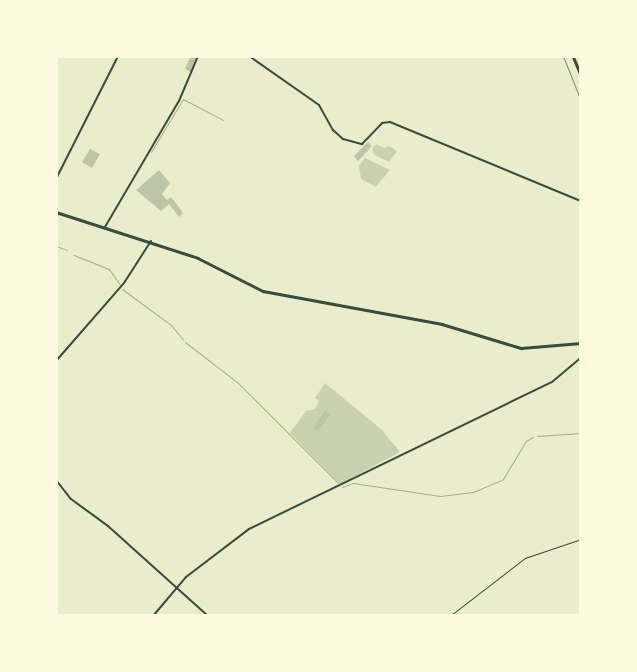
<!DOCTYPE html>
<html>
<head>
<meta charset="utf-8">
<style>
  body { margin:0 }
  #map { position:relative; width:637px; height:672px; overflow:hidden; background:#e9edc9; font-family:"Asap Condensed",sans-serif }
  div>[style] { position:absolute }
  .green>* { inset:0; background:#cad2ad }
  .stream>* { height:1px; margin:-0.5px; padding:0 0.5px; transform-origin:0.5px; border-radius:0.5px; background:#a3b18a }
  .building>* { inset:0; background:#bcc5a7 }
  .path>* { height:0.5px; margin:-0.25px; padding:0 0.25px; transform-origin:0.25px; border-radius:0.25px; background:#344e41 }
  .minor>* { height:2px; margin:-1px; padding:0 1px; transform-origin:1px; border-radius:1px; background:#344e41 }
  .tertiary>* { height:2px; margin:-1px; padding:0 1px; transform-origin:1px; border-radius:1px; background:#344e41 }
  .secondary>* { height:2.5px; margin:-1.25px; padding:0 1.25px; transform-origin:1.25px; border-radius:1.25px; background:#344e41 }
  .primary>* { height:2.5px; margin:-1.25px; padding:0 1.25px; transform-origin:1.25px; border-radius:1.25px; background:#344e41 }
  .rail>* { height:1px; margin:-0.5px; padding:0 0.5px; transform-origin:0.5px; border-radius:0.5px; background:#7c8e77 }
  span { translate:-50% -50%; white-space:nowrap; text-align:center; line-height:1.15; -webkit-text-stroke:5px #fefae0; paint-order:stroke }
  .frame { position:absolute; inset:0; border:58px solid #fefae0; pointer-events:none }
</style>
</head>
<body>
<div id="map">
  <div class="green">
    <div style="clip-path:polygon(376px 144px,384px 148px,389px 146px,397px 151px,389px 162px,374px 155px,372px 149px)"></div>
    <div style="clip-path:polygon(365px 158px,390px 170px,376px 187px,361px 179px,359px 166px)"></div>
    <div style="clip-path:polygon(325px 383px,382px 430px,400px 452px,340px 484px,290px 433px,306px 411px,315px 409px,319px 401px,315px 398px)"></div>
  </div>
  <div class="stream">
    <div style="left:151px;top:152px;width:62px;rotate:-58.9deg"></div>
    <div style="left:183px;top:99px;width:45px;rotate:27.7deg"></div>
    <div style="left:56px;top:246px;width:12px;rotate:20deg"></div>
    <div style="left:74px;top:255px;width:38px;rotate:22deg"></div>
    <div style="left:109px;top:269px;width:19px;rotate:55deg"></div>
    <div style="left:122px;top:289px;width:61px;rotate:36.3deg"></div>
    <div style="left:171px;top:325px;width:19px;rotate:51deg"></div>
    <div style="left:185px;top:342px;width:67px;rotate:37.7deg"></div>
    <div style="left:238px;top:383px;width:141px;rotate:45deg"></div>
    <div style="left:537px;top:436px;width:44px;rotate:-3.9deg"></div>
    <div style="left:342px;top:487px;width:12px;rotate:-20deg"></div>
    <div style="left:353px;top:483px;width:88px;rotate:8.5deg"></div>
    <div style="left:440px;top:496px;width:33px;rotate:-7deg"></div>
    <div style="left:473px;top:492px;width:33px;rotate:-23deg"></div>
    <div style="left:503px;top:479px;width:44px;rotate:-58.8deg"></div>
    <div style="left:526px;top:441px;width:8px;rotate:-30deg"></div>
  </div>
  <div class="building">
    <div style="clip-path:polygon(191px 56px,197px 57px,191px 72px,185px 69px)"></div>
    <div style="clip-path:polygon(368px 142px,372px 146px,358px 161px,354px 156px)"></div>
    <div style="clip-path:polygon(90px 149px,100px 154px,92px 168px,82px 162px)"></div>
    <div style="clip-path:polygon(159px 170px,170px 183px,162px 194px,167px 200px,171px 197px,181px 210px,183px 213px,179px 217px,169px 204px,161px 211px,136px 190px)"></div>
    <div style="clip-path:polygon(325px 411px,330px 415px,318px 431px,313px 428px)"></div>
  </div>
  <div class="path">
    <div style="left:450px;top:616px;width:95px;rotate:-37.7deg"></div>
    <div style="left:525px;top:558px;width:59px;rotate:-18.7deg"></div>
  </div>
  <div class="minor">
    <div style="left:249px;top:56px;width:85px;rotate:35deg"></div>
    <div style="left:319px;top:105px;width:29px;rotate:61deg"></div>
    <div style="left:333px;top:130px;width:13px;rotate:42deg"></div>
    <div style="left:343px;top:139px;width:20px;rotate:15deg"></div>
    <div style="left:362px;top:144px;width:29px;rotate:-46deg"></div>
    <div style="left:382px;top:123px;width:8px;rotate:-7deg"></div>
    <div style="left:390px;top:122px;width:207px;rotate:22.5deg"></div>
    <div style="left:56px;top:179px;width:138px;rotate:-63.2deg"></div>
    <div style="left:105px;top:227px;width:146px;rotate:-59.6deg"></div>
    <div style="left:179px;top:101px;width:49px;rotate:-67.1deg"></div>
    <div style="left:56px;top:361px;width:103px;rotate:-48.9deg"></div>
    <div style="left:124px;top:283px;width:50px;rotate:-57.3deg"></div>
    <div style="left:153px;top:616px;width:51px;rotate:-49.8deg"></div>
    <div style="left:186px;top:577px;width:79px;rotate:-37.3deg"></div>
    <div style="left:249px;top:529px;width:337px;rotate:-25.9deg"></div>
    <div style="left:552px;top:382px;width:38px;rotate:-40deg"></div>
  </div>
  <div class="tertiary">
    <div style="left:56px;top:219px;width:6px;rotate:-72deg"></div>
    <div style="left:56px;top:480px;width:24px;rotate:52deg"></div>
    <div style="left:71px;top:499px;width:46px;rotate:36.1deg"></div>
    <div style="left:108px;top:526px;width:135px;rotate:42deg"></div>
  </div>
  <div class="secondary">
    <div style="left:56px;top:212px;width:149px;rotate:17.9deg"></div>
    <div style="left:198px;top:258px;width:73px;rotate:26.9deg"></div>
    <div style="left:263px;top:291px;width:182px;rotate:10.4deg"></div>
    <div style="left:442px;top:324px;width:83px;rotate:16.9deg"></div>
    <div style="left:521px;top:348px;width:60px;rotate:-4.8deg"></div>
  </div>
  <div class="primary">
    <div style="left:573px;top:56px;width:21px;rotate:67deg"></div>
  </div>
  <div class="rail">
    <div style="left:563px;top:56px;width:48px;rotate:68.2deg"></div>
  </div>
  <div class="frame"></div>
</div>
</body>
</html>
